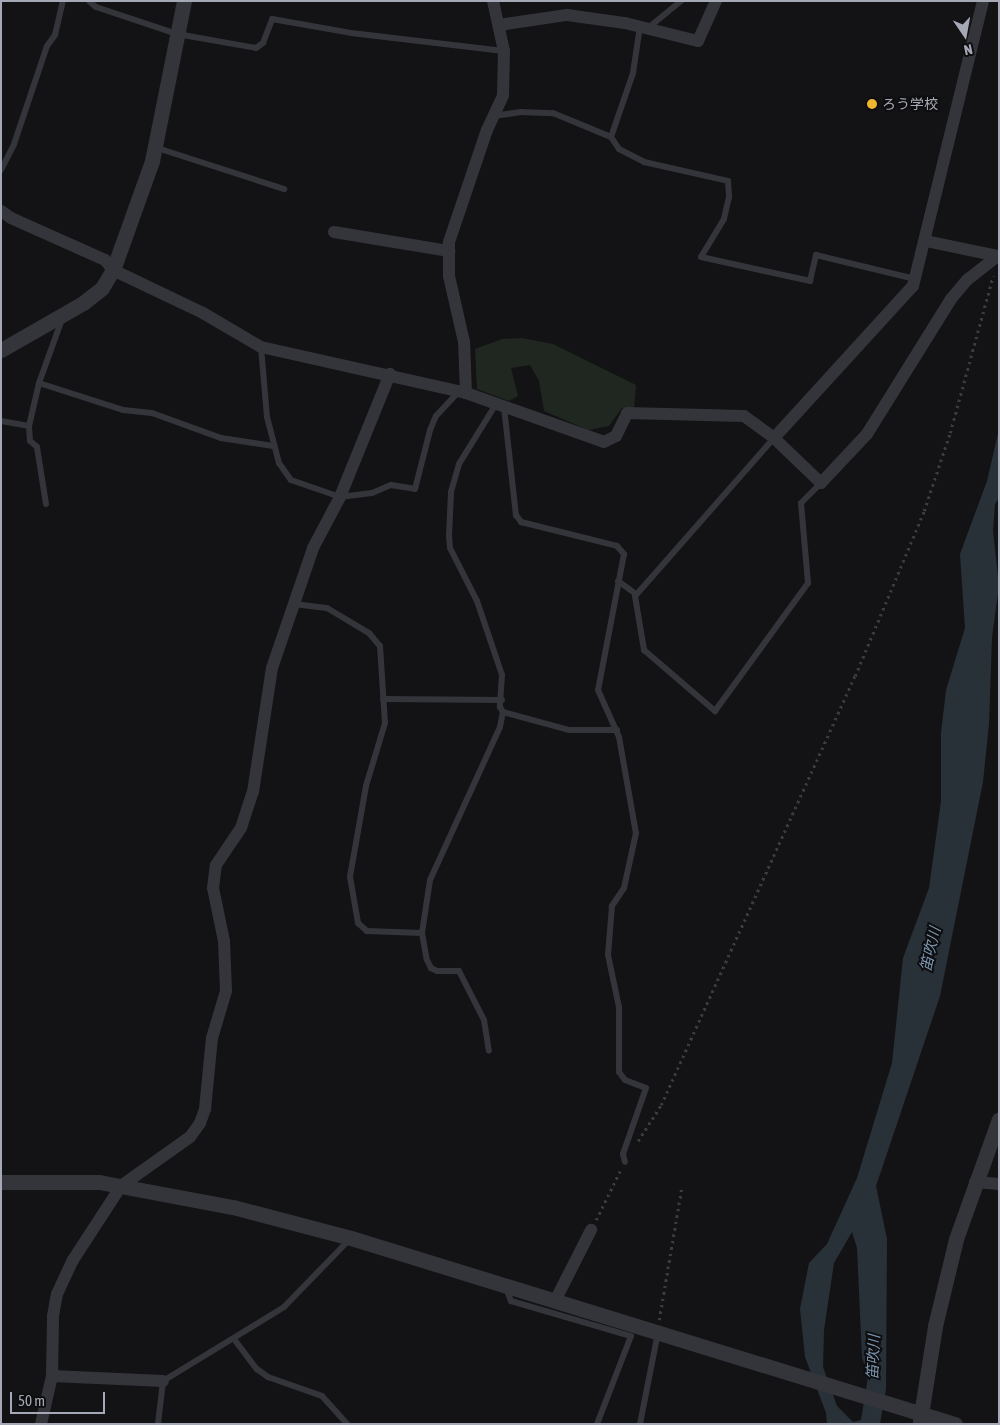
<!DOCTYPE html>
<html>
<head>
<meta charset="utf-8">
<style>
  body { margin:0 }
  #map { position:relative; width:1000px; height:1425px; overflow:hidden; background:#131315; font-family:"Asap Condensed","Noto Sans JP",sans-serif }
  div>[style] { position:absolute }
  .green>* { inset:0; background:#1f2720 }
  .water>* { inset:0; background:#293138 }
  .path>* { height:2.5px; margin-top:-1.25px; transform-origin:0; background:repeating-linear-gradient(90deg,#3a3c41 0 2.5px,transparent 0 6.5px) }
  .service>* { height:6px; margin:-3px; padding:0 3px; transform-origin:3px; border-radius:3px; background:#34353a }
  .minor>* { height:12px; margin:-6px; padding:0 6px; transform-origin:6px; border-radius:6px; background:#34353a }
  .tertiary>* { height:15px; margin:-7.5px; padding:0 7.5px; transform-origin:7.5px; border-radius:7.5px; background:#34353a }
  .dots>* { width:14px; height:14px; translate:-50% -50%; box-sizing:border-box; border:2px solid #0e0e10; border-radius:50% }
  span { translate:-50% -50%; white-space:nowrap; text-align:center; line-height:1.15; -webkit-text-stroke:4px #0e0e10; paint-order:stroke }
  .poi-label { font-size:14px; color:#a5a9b5 }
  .left { translate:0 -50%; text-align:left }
  .water-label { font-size:15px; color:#7b96b0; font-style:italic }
  .frame { position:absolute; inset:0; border:2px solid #a5a9b5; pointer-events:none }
  .north { position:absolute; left:940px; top:10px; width:50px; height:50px; -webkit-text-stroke:4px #0e0e10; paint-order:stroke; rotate:168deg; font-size:14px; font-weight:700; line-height:20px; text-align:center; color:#a5a9b5 }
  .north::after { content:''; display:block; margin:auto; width:18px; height:22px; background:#a5a9b5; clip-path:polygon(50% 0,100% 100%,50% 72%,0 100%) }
  .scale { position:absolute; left:10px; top:1392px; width:95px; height:22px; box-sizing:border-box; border:2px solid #a5a9b5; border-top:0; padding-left:6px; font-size:15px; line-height:18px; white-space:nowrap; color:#a5a9b5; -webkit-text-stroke:4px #0e0e10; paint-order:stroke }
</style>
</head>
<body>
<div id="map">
  <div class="green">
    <div style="clip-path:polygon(521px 338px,553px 344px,636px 385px,634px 409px,622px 408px,609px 426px,588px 430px,544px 411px,539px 381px,530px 365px,511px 368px,518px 396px,509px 401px,477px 389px,475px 349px,502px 339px)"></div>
  </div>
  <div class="water">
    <div style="clip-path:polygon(evenodd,999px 429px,999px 498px,995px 504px,993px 531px,999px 586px,992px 637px,989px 724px,983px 782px,940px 996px,876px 1186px,887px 1239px,886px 1389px,880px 1424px,827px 1424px,826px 1413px,805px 1357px,800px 1309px,809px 1263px,827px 1244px,857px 1178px,892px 1063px,903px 958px,929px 888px,941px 801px,941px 733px,946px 690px,965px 628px,960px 554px,987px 481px,999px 429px,852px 1232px,857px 1248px,862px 1357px,868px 1377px,861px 1420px,853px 1422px,837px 1406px,823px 1367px,824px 1330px,834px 1263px,852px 1232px)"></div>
  </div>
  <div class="path">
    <div style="left:638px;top:1141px;width:43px;rotate:-57.4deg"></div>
    <div style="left:661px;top:1105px;width:471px;rotate:-65.7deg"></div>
    <div style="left:855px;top:676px;width:179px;rotate:-67.3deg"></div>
    <div style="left:924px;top:511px;width:82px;rotate:-71.6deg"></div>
    <div style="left:950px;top:433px;width:163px;rotate:-74.7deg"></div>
    <div style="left:596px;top:1220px;width:57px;rotate:-63.9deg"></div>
    <div style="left:659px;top:1320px;width:136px;rotate:-80.3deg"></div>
  </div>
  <div class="service">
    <div style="left:89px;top:1px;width:9px;rotate:41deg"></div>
    <div style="left:96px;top:7px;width:85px;rotate:18.4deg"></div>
    <div style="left:177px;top:34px;width:80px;rotate:10deg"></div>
    <div style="left:256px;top:48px;width:9px;rotate:-36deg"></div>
    <div style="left:263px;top:43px;width:26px;rotate:-69deg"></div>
    <div style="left:272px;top:19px;width:80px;rotate:10deg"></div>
    <div style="left:351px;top:33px;width:154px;rotate:6.7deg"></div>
    <div style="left:648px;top:28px;width:43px;rotate:-39.3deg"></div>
    <div style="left:493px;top:116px;width:27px;rotate:-8deg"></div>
    <div style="left:520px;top:112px;width:33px;rotate:2deg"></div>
    <div style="left:553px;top:113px;width:63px;rotate:22.5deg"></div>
    <div style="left:611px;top:137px;width:14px;rotate:56deg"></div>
    <div style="left:619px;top:149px;width:28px;rotate:27deg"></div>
    <div style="left:644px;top:162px;width:86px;rotate:12.7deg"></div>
    <div style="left:728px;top:181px;width:16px;rotate:86deg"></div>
    <div style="left:729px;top:197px;width:23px;rotate:103deg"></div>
    <div style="left:724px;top:219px;width:44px;rotate:121.2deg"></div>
    <div style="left:701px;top:257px;width:112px;rotate:12.4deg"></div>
    <div style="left:810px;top:281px;width:27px;rotate:-77deg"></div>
    <div style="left:816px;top:255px;width:102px;rotate:13.6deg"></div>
    <div style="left:611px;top:137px;width:68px;rotate:-71deg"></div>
    <div style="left:633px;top:73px;width:48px;rotate:-81.5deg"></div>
    <div style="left:154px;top:147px;width:137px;rotate:17.9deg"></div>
    <div style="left:1px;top:170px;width:29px;rotate:-63deg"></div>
    <div style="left:14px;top:144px;width:103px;rotate:-71.4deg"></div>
    <div style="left:47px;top:46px;width:14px;rotate:-54deg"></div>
    <div style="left:55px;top:35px;width:35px;rotate:-77deg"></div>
    <div style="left:261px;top:347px;width:70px;rotate:85.1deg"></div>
    <div style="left:267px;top:417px;width:48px;rotate:75.4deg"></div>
    <div style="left:279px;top:463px;width:21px;rotate:55deg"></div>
    <div style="left:291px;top:480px;width:52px;rotate:19.1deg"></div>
    <div style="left:340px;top:497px;width:32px;rotate:-7deg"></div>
    <div style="left:372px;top:493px;width:21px;rotate:-23deg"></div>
    <div style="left:391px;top:485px;width:24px;rotate:9deg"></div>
    <div style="left:415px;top:489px;width:61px;rotate:-75.7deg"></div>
    <div style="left:430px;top:430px;width:15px;rotate:-67deg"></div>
    <div style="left:436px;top:416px;width:34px;rotate:-47deg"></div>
    <div style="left:39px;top:383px;width:88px;rotate:17.8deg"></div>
    <div style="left:123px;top:410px;width:29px;rotate:6deg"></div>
    <div style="left:152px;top:413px;width:73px;rotate:19.9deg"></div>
    <div style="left:221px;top:438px;width:53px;rotate:8.7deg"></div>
    <div style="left:496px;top:404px;width:70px;rotate:121.7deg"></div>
    <div style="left:459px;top:464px;width:29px;rotate:106deg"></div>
    <div style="left:451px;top:492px;width:44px;rotate:92.6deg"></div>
    <div style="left:449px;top:536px;width:12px;rotate:85deg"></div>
    <div style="left:450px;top:548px;width:59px;rotate:63deg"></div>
    <div style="left:477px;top:601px;width:78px;rotate:71.3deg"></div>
    <div style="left:502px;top:675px;width:32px;rotate:94deg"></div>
    <div style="left:500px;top:707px;width:6px;rotate:59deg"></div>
    <div style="left:503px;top:712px;width:68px;rotate:15.3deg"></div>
    <div style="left:569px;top:730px;width:48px"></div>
    <div style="left:504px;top:407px;width:109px;rotate:83.7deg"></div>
    <div style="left:516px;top:515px;width:9px;rotate:54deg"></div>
    <div style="left:521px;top:522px;width:99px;rotate:14deg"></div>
    <div style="left:617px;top:546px;width:11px;rotate:49deg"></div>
    <div style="left:624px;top:554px;width:138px;rotate:100.8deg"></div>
    <div style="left:598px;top:690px;width:51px;rotate:65.9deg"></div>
    <div style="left:619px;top:737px;width:97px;rotate:80deg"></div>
    <div style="left:636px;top:833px;width:56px;rotate:102.3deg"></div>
    <div style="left:624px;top:888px;width:22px;rotate:124deg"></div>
    <div style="left:612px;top:906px;width:49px;rotate:94.7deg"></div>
    <div style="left:608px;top:955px;width:53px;rotate:78.1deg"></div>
    <div style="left:619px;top:1007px;width:65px;rotate:90deg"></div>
    <div style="left:619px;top:1072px;width:10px;rotate:53deg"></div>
    <div style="left:625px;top:1080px;width:22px;rotate:21deg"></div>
    <div style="left:646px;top:1088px;width:70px;rotate:109.2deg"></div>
    <div style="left:623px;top:1154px;width:8px;rotate:76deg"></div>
    <div style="left:1px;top:421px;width:28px;rotate:10deg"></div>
    <div style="left:774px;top:438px;width:210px;rotate:131.3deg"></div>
    <div style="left:635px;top:596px;width:55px;rotate:80.5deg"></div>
    <div style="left:644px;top:650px;width:94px;rotate:40.7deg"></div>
    <div style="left:715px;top:711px;width:158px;rotate:-54deg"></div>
    <div style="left:808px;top:583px;width:80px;rotate:-95deg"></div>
    <div style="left:801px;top:503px;width:28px;rotate:-45deg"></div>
    <div style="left:46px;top:504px;width:58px;rotate:-99deg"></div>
    <div style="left:37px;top:447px;width:9px;rotate:-139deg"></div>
    <div style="left:30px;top:441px;width:15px;rotate:-94deg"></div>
    <div style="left:29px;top:426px;width:44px;rotate:-76.9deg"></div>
    <div style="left:39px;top:383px;width:68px;rotate:-70.2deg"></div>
    <div style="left:618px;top:581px;width:22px;rotate:36deg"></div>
    <div style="left:294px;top:604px;width:33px;rotate:7deg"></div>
    <div style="left:327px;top:608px;width:49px;rotate:30.8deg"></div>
    <div style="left:369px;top:633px;width:17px;rotate:50deg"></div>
    <div style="left:380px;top:646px;width:77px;rotate:86.3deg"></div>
    <div style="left:385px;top:723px;width:66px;rotate:106.8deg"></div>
    <div style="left:366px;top:786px;width:92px;rotate:100deg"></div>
    <div style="left:350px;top:877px;width:47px;rotate:80.1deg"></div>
    <div style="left:358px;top:923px;width:12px;rotate:42deg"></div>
    <div style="left:367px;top:931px;width:55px;rotate:2.1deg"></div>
    <div style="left:422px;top:933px;width:27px;rotate:80deg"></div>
    <div style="left:427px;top:960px;width:9px;rotate:63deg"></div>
    <div style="left:431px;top:968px;width:7px;rotate:27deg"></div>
    <div style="left:437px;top:971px;width:22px"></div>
    <div style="left:459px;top:971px;width:55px;rotate:63deg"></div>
    <div style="left:484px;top:1020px;width:31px;rotate:81deg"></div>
    <div style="left:383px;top:699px;width:119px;rotate:0.5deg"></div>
    <div style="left:422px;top:933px;width:54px;rotate:-81.4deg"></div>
    <div style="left:430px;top:880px;width:168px;rotate:-65.4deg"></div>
    <div style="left:500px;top:727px;width:15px;rotate:-79deg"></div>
    <div style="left:506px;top:1288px;width:14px;rotate:69deg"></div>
    <div style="left:511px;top:1301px;width:125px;rotate:16.3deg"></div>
    <div style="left:631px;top:1336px;width:94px;rotate:111.1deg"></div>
    <div style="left:234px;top:1339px;width:38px;rotate:53deg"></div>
    <div style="left:257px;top:1369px;width:14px;rotate:36deg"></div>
    <div style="left:268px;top:1377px;width:57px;rotate:19.4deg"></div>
    <div style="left:322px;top:1396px;width:38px;rotate:48deg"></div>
    <div style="left:158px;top:1424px;width:43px;rotate:-83.4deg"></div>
    <div style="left:163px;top:1381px;width:142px;rotate:-31.4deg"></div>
    <div style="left:284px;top:1307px;width:93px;rotate:-45.9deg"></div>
    <div style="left:640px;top:1424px;width:94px;rotate:-78.9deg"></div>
  </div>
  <div class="minor">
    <div style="left:499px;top:25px;width:69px;rotate:-8.4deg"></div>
    <div style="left:567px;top:15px;width:59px;rotate:7.9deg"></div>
    <div style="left:625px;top:23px;width:75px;rotate:13.9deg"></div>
    <div style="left:698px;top:41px;width:44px;rotate:-65.8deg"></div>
    <div style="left:1px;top:211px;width:12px;rotate:35deg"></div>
    <div style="left:11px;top:218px;width:103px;rotate:24.1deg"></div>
    <div style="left:105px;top:260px;width:13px;rotate:51deg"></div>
    <div style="left:113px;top:270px;width:100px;rotate:25.5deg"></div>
    <div style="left:203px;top:313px;width:67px;rotate:30.4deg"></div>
    <div style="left:261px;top:347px;width:210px;rotate:12.6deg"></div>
    <div style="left:466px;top:393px;width:146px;rotate:19.5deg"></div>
    <div style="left:604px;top:442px;width:13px;rotate:-27deg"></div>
    <div style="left:616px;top:436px;width:25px;rotate:-64deg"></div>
    <div style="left:627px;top:413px;width:117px;rotate:1.5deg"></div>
    <div style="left:744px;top:416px;width:37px;rotate:36deg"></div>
    <div style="left:774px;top:438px;width:65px;rotate:43.8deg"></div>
    <div style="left:821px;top:483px;width:67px;rotate:-46.8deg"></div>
    <div style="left:867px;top:434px;width:159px;rotate:-58.1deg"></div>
    <div style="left:951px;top:299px;width:25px;rotate:-50deg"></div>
    <div style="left:967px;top:280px;width:39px;rotate:-38deg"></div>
    <div style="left:334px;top:232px;width:117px;rotate:9.4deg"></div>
    <div style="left:926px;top:241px;width:74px;rotate:11.8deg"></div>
    <div style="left:466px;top:393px;width:51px;rotate:-92.2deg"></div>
    <div style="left:464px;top:342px;width:68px;rotate:-102.8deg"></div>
    <div style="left:449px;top:276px;width:34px;rotate:-90deg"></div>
    <div style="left:449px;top:242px;width:118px;rotate:-71.3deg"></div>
    <div style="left:487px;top:130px;width:38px;rotate:-65deg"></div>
    <div style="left:503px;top:95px;width:44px;rotate:-88.7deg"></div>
    <div style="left:504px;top:51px;width:51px;rotate:-102.4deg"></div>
    <div style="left:774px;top:438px;width:206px;rotate:-47.6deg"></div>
    <div style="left:913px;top:286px;width:293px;rotate:-76.2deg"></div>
    <div style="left:975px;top:1182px;width:24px;rotate:5deg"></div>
    <div style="left:555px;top:1301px;width:80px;rotate:-63.1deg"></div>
    <div style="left:52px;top:1376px;width:111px;rotate:2.6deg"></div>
    <div style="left:41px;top:1424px;width:49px;rotate:-77.1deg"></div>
    <div style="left:52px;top:1376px;width:60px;rotate:-89deg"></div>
    <div style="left:53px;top:1316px;width:22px;rotate:-80deg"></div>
    <div style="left:57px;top:1294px;width:38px;rotate:-65deg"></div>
    <div style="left:73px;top:1260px;width:88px;rotate:-57deg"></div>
    <div style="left:121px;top:1186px;width:85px;rotate:-35.4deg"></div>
    <div style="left:190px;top:1137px;width:17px;rotate:-54deg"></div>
    <div style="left:200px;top:1123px;width:15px;rotate:-70deg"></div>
    <div style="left:205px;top:1109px;width:71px;rotate:-84.4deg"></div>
    <div style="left:212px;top:1038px;width:49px;rotate:-73.4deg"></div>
    <div style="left:226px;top:991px;width:50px;rotate:-92.3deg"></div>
    <div style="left:224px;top:941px;width:54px;rotate:-101.7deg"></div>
    <div style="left:213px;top:888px;width:23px;rotate:-83deg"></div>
    <div style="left:216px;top:865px;width:45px;rotate:-56deg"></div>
    <div style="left:241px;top:828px;width:38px;rotate:-72deg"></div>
    <div style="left:253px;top:792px;width:125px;rotate:-81.3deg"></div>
    <div style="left:272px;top:668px;width:127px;rotate:-71.1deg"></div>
    <div style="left:313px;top:548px;width:58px;rotate:-62.1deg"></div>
    <div style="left:340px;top:497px;width:133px;rotate:-67.9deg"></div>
  </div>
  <div class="tertiary">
    <div style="left:1px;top:350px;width:95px;rotate:-29.8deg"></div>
    <div style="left:83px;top:303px;width:24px;rotate:-38deg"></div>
    <div style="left:102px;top:288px;width:21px;rotate:-59deg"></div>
    <div style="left:113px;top:270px;width:116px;rotate:-70.3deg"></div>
    <div style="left:152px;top:161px;width:163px;rotate:-78.7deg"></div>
    <div style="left:1px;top:1182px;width:98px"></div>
    <div style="left:99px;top:1182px;width:136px;rotate:10.6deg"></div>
    <div style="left:233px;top:1207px;width:122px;rotate:14.7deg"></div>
    <div style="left:351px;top:1238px;width:632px;rotate:17.12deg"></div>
    <div style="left:920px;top:1421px;width:96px;rotate:-81deg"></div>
    <div style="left:935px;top:1326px;width:89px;rotate:-76.4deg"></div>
    <div style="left:956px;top:1239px;width:127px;rotate:-70.3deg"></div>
  </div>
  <div class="dots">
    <div style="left:872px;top:104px;background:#f1b52f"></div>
  </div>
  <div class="poi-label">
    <span class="left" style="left:882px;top:104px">ろう学校</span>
  </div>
  <div class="water-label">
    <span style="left:930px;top:949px;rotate:-77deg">笛吹川</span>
    <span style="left:873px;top:1357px;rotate:-88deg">笛吹川</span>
  </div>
  <div class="frame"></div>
  <div class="north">N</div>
  <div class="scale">50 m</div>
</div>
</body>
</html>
